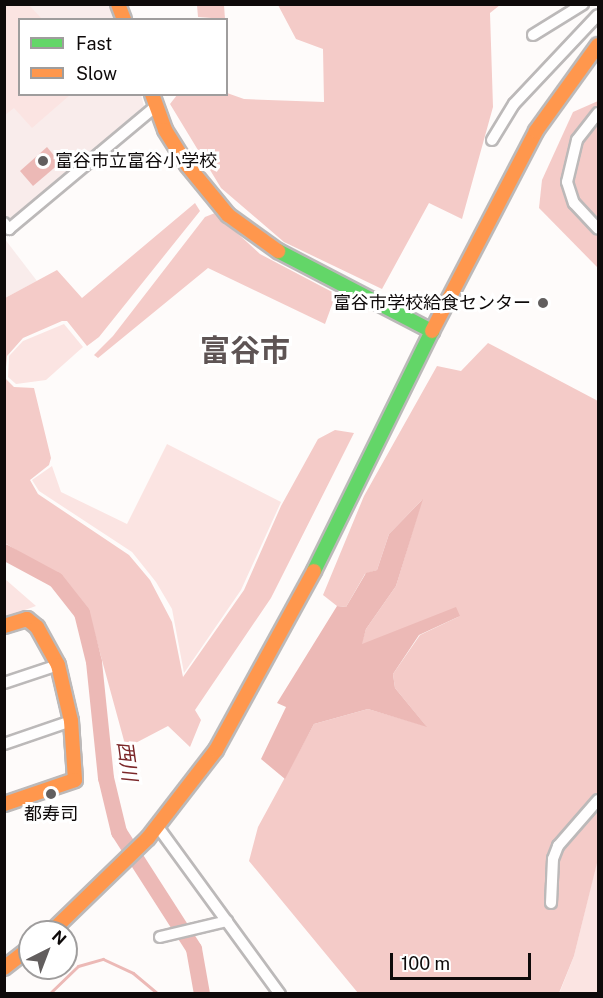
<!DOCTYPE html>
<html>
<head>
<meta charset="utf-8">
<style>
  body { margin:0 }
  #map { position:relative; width:603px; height:998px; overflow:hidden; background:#fefbfa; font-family:"Public Sans","Noto Sans JP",sans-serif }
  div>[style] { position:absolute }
  .built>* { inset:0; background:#f9eceb }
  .green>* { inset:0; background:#fbe4e2 }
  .forest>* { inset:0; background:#f4cbc8 }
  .water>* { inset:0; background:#ecb9b6 }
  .stream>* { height:3px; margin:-1.5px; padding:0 1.5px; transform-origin:1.5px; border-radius:1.5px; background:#ecb9b6 }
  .river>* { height:16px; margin:-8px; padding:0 8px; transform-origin:8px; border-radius:8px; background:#ecb9b6 }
  .roads { filter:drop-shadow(2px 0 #bcb9b9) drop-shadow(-2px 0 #bcb9b9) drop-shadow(0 2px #bcb9b9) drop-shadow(0 -2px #bcb9b9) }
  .street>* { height:10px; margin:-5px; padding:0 5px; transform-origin:5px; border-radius:5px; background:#fffefe }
  .fast>* { height:14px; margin:-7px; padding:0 7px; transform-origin:7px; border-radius:7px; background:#63d668 }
  .slow>* { height:14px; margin:-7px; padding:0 7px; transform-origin:7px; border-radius:7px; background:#ff974d }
  .dots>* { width:16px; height:16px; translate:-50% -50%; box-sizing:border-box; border:3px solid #fff; border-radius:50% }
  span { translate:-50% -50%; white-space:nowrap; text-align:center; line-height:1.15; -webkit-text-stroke:6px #fff; paint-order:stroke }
  .poi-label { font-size:18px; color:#0e0a0a }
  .left { translate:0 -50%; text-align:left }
  .right { translate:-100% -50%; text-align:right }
  .water-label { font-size:20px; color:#7b2729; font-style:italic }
  .town-label { font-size:30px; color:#5e5454; font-weight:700 }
  .frame { position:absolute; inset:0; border:6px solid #0e0a0a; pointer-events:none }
  .legend { position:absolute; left:18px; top:18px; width:210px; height:78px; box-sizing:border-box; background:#fff; border:2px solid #9f9d9d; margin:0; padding:8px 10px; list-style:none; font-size:18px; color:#0e0a0a }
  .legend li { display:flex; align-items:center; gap:12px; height:30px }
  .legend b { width:30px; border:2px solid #9f9d9d }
  .north { position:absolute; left:18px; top:920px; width:60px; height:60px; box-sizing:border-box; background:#fff; border:2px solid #9f9d9d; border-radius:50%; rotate:42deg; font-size:16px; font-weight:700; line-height:24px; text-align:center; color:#0e0a0a }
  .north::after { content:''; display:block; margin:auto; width:21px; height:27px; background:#625e5e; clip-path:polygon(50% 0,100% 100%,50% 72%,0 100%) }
  .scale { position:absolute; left:390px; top:953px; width:141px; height:27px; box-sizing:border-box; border:3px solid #0e0a0a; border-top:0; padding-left:8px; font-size:18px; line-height:21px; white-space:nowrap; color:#0e0a0a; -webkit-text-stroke:4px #fff; paint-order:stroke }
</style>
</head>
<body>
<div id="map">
  <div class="built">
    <div style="clip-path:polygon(5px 5px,111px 5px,117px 19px,20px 20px,20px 94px,141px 95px,144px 106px,10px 222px,5px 216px)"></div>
    <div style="clip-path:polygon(4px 238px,37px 281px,5px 298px,4px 298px)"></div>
  </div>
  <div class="green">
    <div style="clip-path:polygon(5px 4px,29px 5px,42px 19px,20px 20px,20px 94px,70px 95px,32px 128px,14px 108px,5px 115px)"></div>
    <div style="clip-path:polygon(64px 324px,83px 347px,46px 380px,16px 384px,8px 377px,9px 356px,23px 341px)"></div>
    <div style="clip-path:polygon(167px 444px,281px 502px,241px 590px,184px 673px,172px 609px,156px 582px,132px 552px,39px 491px,32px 480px,52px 466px,61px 492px,127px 524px)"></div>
    <div style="clip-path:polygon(5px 579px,36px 606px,5px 617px)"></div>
    <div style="clip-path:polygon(598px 857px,598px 993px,559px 994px,574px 956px)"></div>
  </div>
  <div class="forest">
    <div style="clip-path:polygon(197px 5px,224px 5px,225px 19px,198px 17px)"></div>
    <div style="clip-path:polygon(278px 5px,500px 5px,490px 13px,493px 107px,462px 219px,429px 203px,382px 289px,284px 242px,221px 188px,170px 104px,177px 95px,227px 93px,244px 99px,324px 102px,323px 49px,296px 39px)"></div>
    <div style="clip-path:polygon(598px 101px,598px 268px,539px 208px,542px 180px,573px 112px)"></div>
    <div style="clip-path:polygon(195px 203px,200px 211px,99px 337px,87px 346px,67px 321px,62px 321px,23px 338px,7px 356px,5px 378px,14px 387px,34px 388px,51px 458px,49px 465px,30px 480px,38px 494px,129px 555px,150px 580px,172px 622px,183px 677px,244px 590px,281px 506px,318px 439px,335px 430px,354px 433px,271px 598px,195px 710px,201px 720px,190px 747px,168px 726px,126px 748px,88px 609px,64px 580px,5px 543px,5px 298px,57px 270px,82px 298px)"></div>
    <div style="clip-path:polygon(215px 213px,260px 254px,336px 294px,325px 324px,208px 268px,98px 358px,94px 355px,113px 336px,205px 217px)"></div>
    <div style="clip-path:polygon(488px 343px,598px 401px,598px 859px,574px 956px,559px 993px,358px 993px,249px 861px,258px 827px,314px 724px,368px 709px,426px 726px,395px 688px,393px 674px,420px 635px,460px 616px,361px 645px,366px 629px,396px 586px,422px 500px,389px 534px,377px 570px,365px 574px,346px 607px,337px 606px,323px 595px,364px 496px,437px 366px,461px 371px)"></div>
  </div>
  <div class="water">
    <div style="clip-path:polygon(47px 147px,60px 163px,33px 186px,20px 171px)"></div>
    <div style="clip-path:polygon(423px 499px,396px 586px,366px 629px,362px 644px,456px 607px,460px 616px,419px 635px,393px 674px,395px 688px,427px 727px,368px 709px,314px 724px,285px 779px,261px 759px,286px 707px,277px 703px,337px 606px,346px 607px,366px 573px,377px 570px,389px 534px)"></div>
  </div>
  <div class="stream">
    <div style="left:49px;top:994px;width:40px;rotate:-44deg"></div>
    <div style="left:78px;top:966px;width:26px;rotate:-16deg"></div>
    <div style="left:103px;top:959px;width:33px;rotate:25deg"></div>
    <div style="left:133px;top:973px;width:33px;rotate:40deg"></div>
  </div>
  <div class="river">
    <div style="left:4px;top:552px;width:59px;rotate:28.3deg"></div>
    <div style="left:56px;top:580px;width:42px;rotate:51.8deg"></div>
    <div style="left:82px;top:613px;width:50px;rotate:76.2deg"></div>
    <div style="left:94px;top:662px;width:117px;rotate:84.1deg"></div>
    <div style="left:106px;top:778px;width:56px;rotate:76.5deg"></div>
    <div style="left:119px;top:832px;width:139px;rotate:57.3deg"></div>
    <div style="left:194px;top:949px;width:46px;rotate:79.9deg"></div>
  </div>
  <div class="roads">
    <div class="street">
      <div style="left:533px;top:35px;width:59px;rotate:-31.8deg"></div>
      <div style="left:598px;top:113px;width:34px;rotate:128deg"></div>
      <div style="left:577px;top:140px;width:43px;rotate:103.4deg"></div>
      <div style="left:567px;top:182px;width:22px;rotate:72deg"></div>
      <div style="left:574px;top:203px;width:35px;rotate:47deg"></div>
      <div style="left:492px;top:140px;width:42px;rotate:-58.6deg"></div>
      <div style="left:514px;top:104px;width:122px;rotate:-46.7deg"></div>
      <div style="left:4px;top:223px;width:8px;rotate:50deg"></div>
      <div style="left:9px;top:229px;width:192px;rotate:-39.9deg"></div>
      <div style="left:4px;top:683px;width:57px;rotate:-18.4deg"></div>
      <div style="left:4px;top:744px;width:71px;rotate:-18.9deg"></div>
      <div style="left:158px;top:827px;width:207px;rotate:53.9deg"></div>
      <div style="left:551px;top:903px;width:44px;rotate:-87.4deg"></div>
      <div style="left:553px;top:859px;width:14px;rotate:-69deg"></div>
      <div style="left:558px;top:846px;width:61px;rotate:-49deg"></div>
      <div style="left:160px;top:937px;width:69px;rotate:-13.4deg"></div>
    </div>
    <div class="fast">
      <div style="left:278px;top:251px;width:174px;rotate:27.5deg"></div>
      <div style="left:432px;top:331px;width:267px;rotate:116.2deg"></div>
    </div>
    <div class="slow">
      <div style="left:118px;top:4px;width:17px;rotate:69deg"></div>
      <div style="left:152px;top:94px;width:38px;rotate:70deg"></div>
      <div style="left:165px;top:130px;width:41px;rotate:57.8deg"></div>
      <div style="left:187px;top:165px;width:65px;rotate:50.6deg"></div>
      <div style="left:228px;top:215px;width:62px;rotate:35.8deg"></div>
      <div style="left:432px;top:331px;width:225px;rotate:-62.5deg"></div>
      <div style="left:536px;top:131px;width:106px;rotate:-54.2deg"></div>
      <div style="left:4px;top:626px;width:24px;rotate:-17deg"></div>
      <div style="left:27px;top:619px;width:13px;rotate:39deg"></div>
      <div style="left:37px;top:627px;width:43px;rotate:61.1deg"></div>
      <div style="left:58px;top:665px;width:57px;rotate:76.9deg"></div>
      <div style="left:71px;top:721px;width:59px;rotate:86.1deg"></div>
      <div style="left:75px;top:780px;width:75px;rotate:161.3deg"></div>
      <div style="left:51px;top:932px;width:135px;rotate:-44.1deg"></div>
      <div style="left:148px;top:838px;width:111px;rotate:-52.3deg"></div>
      <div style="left:216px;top:750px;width:204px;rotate:-61.3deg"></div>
      <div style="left:4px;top:968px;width:33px;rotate:-38deg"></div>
    </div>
  </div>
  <div class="dots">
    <div style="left:43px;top:161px;background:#625e5e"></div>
    <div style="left:543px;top:303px;background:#625e5e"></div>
    <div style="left:51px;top:794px;background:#625e5e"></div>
  </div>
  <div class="poi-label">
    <span class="left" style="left:55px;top:161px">富谷市立富谷小学校</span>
    <span class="right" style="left:531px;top:303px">富谷市学校給食センター</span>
    <span style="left:51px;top:814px">都寿司</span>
  </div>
  <div class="water-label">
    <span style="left:127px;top:761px;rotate:82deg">西川</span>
  </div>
  <div class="town-label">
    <span style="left:245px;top:350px">富谷市</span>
  </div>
  <div class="frame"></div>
  <ul class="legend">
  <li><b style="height:8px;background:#63d668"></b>Fast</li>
  <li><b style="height:8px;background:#ff974d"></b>Slow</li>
  </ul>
  <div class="north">N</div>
  <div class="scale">100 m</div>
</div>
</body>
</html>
